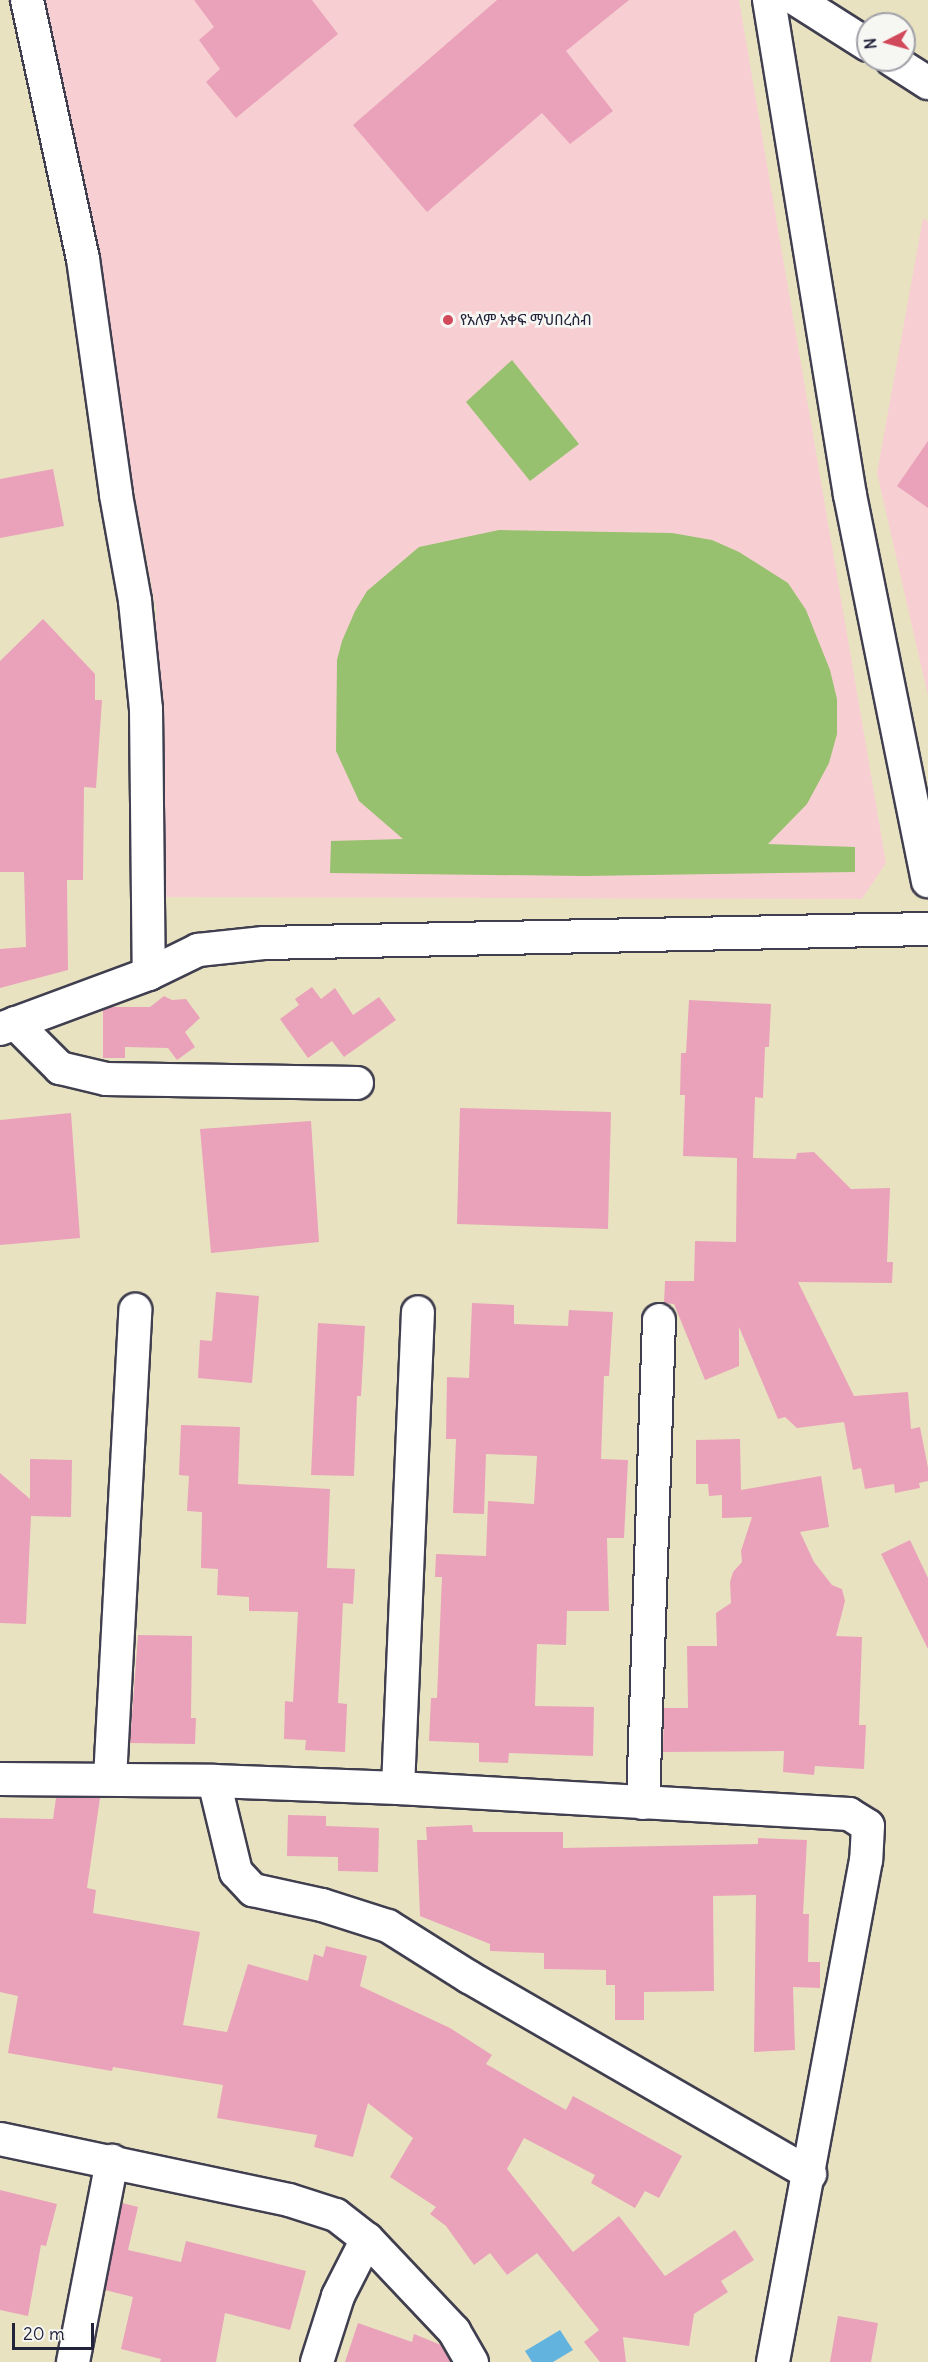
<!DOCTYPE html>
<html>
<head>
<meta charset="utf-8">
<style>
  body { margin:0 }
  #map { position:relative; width:928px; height:2362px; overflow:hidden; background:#e9e2c1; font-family:Delius,"Noto Sans Ethiopic",sans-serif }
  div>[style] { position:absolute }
  .built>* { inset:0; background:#f7cfd2 }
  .green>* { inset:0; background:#97c16e }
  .water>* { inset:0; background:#62b4de }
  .building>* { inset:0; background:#e9a2ba }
  .roads { filter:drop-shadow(2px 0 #403f4f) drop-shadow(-2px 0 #403f4f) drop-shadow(0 2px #403f4f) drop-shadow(0 -2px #403f4f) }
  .minor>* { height:32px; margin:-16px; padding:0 16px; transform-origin:16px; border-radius:16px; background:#fff }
  .dots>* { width:16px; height:16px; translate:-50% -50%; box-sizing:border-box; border:3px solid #f6f6f2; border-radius:50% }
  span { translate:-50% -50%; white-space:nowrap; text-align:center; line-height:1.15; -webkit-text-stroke:5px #f6f6f2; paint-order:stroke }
  .poi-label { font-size:15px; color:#22223b }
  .left { translate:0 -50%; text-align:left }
  .north { position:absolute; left:856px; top:12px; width:60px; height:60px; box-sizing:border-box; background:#f6f6f2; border:2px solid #a1a1a9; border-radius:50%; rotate:264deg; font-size:16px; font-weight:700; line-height:24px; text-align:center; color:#22223b }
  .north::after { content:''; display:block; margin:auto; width:21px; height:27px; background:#d1495b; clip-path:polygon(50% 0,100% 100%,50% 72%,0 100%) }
  .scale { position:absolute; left:12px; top:2323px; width:82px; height:27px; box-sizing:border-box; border:3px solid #22223b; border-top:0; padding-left:8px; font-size:18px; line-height:21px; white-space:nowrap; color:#22223b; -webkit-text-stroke:4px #f6f6f2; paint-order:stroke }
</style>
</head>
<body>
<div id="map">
  <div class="built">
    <div style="clip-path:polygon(44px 0,739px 0,886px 863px,862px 899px,156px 897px,156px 610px)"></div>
    <div style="clip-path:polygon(923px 218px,928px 221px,928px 696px,877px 473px)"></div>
  </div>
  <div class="green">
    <div style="clip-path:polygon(512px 360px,579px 444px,530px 481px,466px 402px)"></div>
    <div style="clip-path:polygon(499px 530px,672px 533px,712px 540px,739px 552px,788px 583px,806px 610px,830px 670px,837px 699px,837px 734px,829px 763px,807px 804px,768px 844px,855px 847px,855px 872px,584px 876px,330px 873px,331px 841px,403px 839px,359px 801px,336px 751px,337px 660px,342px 641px,355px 611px,367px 591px,419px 547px)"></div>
  </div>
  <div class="water">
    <div style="clip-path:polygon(560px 2330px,573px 2350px,553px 2362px,532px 2362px,525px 2351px)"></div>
  </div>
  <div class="building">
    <div style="clip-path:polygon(194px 0,312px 0,338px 34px,236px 118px,206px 82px,220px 69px,199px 40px,214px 27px)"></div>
    <div style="clip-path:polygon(497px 0,629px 0,566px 51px,613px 111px,570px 144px,542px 113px,427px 212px,353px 125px)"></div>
    <div style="clip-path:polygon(928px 441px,928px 508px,897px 486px)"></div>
    <div style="clip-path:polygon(53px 469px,64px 526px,0 538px,0 479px)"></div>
    <div style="clip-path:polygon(43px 619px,95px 674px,95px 700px,102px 700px,96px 788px,84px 787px,83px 880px,67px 880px,68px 970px,0 988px,0 949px,26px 947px,24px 872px,0 872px,0 661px)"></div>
    <div style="clip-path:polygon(312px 987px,321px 999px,335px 988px,353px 1015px,379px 997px,396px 1020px,344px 1057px,332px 1041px,308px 1058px,280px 1019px,299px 1005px,295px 999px)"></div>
    <div style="clip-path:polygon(164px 996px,172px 1000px,186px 999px,200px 1018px,185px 1032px,195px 1047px,177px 1060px,168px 1048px,125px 1047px,125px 1058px,103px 1058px,103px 1010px,111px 1007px,150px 1007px)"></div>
    <div style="clip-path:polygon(689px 1000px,771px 1004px,769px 1047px,765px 1047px,763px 1098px,755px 1097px,753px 1158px,796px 1159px,797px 1153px,814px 1152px,851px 1189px,890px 1188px,887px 1262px,893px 1262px,892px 1283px,798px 1282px,854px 1396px,908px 1392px,911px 1429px,920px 1427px,928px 1468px,928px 1481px,919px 1483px,920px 1488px,895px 1493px,894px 1484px,865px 1489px,861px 1468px,853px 1470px,844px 1422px,797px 1428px,785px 1417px,778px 1419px,739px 1327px,739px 1366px,705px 1380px,674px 1304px,664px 1303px,665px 1281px,694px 1281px,695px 1241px,736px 1242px,737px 1158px,683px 1156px,685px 1095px,680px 1095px,681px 1053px,686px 1053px)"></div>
    <div style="clip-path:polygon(460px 1108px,611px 1112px,608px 1229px,457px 1224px)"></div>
    <div style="clip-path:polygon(71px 1113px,80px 1238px,0 1245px,0 1120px)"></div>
    <div style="clip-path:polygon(311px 1121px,319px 1242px,211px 1253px,200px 1129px)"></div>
    <div style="clip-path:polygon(216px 1292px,259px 1296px,252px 1383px,198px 1378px,200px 1340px,212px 1341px)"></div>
    <div style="clip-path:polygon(472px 1303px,514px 1305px,514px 1324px,568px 1326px,569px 1310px,613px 1312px,609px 1376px,604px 1376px,601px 1459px,628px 1460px,624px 1538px,607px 1538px,609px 1611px,567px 1611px,566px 1645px,537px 1644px,535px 1706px,594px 1707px,593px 1756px,509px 1753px,508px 1763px,479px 1762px,479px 1743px,429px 1741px,431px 1698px,437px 1698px,441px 1600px,442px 1577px,435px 1577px,436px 1554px,486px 1556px,488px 1501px,534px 1504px,537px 1456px,486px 1454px,484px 1514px,453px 1513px,456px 1439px,446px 1439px,447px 1377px,469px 1378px)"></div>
    <div style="clip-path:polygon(318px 1323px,365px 1326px,361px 1396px,357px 1396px,354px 1476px,311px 1475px)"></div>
    <div style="clip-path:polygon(181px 1425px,240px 1427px,238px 1484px,330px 1489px,327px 1568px,355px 1569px,353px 1604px,343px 1603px,338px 1703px,347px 1704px,345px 1752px,305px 1750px,306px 1740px,284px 1739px,285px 1701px,293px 1702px,298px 1612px,249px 1611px,249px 1597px,217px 1595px,218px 1569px,201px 1568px,202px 1512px,187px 1511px,189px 1476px,179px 1475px)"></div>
    <div style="clip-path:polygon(740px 1439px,741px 1490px,821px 1476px,829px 1527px,800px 1532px,814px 1562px,832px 1585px,842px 1589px,845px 1601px,836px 1636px,862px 1637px,859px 1725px,866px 1725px,864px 1769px,815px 1766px,814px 1775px,783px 1772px,784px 1751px,663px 1752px,664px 1708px,688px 1708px,687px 1646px,717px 1646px,716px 1613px,731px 1603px,730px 1582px,733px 1572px,742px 1562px,741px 1551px,752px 1517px,722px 1518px,722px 1495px,709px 1496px,708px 1484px,696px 1484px,696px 1440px)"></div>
    <div style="clip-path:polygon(30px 1459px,72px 1460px,71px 1517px,31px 1516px,26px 1624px,0 1623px,0 1473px,30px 1499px)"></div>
    <div style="clip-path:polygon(910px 1540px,928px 1578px,928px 1649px,881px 1554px)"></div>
    <div style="clip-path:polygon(138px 1635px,192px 1636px,191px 1718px,196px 1718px,195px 1744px,130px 1743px)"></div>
    <div style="clip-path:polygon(56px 1798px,100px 1798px,87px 1888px,96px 1890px,93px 1913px,200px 1932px,183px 2025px,227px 2032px,248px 1964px,308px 1981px,314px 1954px,323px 1957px,326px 1946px,367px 1956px,360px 1986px,450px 2028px,492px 2055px,486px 2064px,566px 2110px,573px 2096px,682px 2156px,659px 2198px,645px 2191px,635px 2208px,591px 2183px,595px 2175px,524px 2138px,507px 2169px,573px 2252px,619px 2216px,665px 2276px,735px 2230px,754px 2260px,721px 2281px,728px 2292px,694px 2314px,689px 2346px,623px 2337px,626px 2362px,600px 2362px,584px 2342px,599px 2330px,537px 2253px,507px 2275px,490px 2253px,474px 2265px,446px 2226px,430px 2214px,436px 2207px,390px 2177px,413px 2138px,368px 2103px,353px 2157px,314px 2147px,317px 2135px,217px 2118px,223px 2085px,113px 2067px,112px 2071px,8px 2053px,18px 1996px,0 1992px,0 1818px,53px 1819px)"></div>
    <div style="clip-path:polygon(288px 1815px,326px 1816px,326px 1826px,379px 1828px,378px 1872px,338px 1871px,338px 1857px,287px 1856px)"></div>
    <div style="clip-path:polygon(472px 1825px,473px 1832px,563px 1832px,563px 1848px,758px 1844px,758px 1838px,807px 1840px,803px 1914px,809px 1914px,808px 1962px,820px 1962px,820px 1988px,793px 1987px,795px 2050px,754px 2052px,756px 1895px,713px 1896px,714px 1991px,644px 1992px,644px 2020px,615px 2020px,615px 1985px,606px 1985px,606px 1970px,544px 1969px,544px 1953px,490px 1951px,490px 1944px,420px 1916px,417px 1840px,427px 1840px,426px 1827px)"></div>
    <div style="clip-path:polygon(0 2190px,57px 2204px,46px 2246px,41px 2245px,28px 2316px,0 2310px)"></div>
    <div style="clip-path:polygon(122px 2203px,138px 2207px,128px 2250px,181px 2262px,186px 2241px,306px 2271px,290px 2330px,225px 2313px,216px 2362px,160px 2362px,161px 2359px,121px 2349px,133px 2297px,105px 2290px)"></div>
    <div style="clip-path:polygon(838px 2316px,878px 2323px,871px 2362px,830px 2362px)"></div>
    <div style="clip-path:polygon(358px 2323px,412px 2342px,414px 2334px,441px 2345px,451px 2362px,345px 2362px)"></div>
  </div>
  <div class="roads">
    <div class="minor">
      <div style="left:27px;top:0;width:265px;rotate:77.8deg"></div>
      <div style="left:83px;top:259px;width:238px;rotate:82deg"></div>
      <div style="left:116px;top:495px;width:108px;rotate:79.8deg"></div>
      <div style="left:135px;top:601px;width:109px;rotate:84.2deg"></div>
      <div style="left:146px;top:709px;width:265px;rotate:89.4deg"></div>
      <div style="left:769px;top:0;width:502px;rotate:80.71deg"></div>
      <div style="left:850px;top:495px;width:394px;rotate:78.6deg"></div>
      <div style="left:797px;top:0;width:84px;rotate:32.4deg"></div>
      <div style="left:892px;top:60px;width:43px;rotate:32.6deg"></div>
      <div style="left:15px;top:1023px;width:64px;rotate:45deg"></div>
      <div style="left:60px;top:1068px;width:47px;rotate:13.4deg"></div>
      <div style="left:106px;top:1079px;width:251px;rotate:0.9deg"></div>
      <div style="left:0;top:1029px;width:159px;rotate:-20.3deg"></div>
      <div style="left:149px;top:974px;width:55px;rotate:-26.1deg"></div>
      <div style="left:198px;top:950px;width:66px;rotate:-6.1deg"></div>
      <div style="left:264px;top:943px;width:664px;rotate:-1.21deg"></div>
      <div style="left:0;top:1779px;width:214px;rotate:0.5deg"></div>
      <div style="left:214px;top:1781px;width:184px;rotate:2.2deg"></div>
      <div style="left:398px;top:1788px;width:452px;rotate:3.3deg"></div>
      <div style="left:849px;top:1814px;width:22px;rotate:32deg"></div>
      <div style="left:868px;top:1826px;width:34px;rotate:93deg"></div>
      <div style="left:866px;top:1860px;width:511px;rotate:100.5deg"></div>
      <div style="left:110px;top:1779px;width:470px;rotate:-86.9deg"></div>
      <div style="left:214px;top:1781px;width:94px;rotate:76.4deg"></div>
      <div style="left:236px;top:1872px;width:25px;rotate:47deg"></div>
      <div style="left:253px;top:1890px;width:71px;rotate:12.3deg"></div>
      <div style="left:322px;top:1905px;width:69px;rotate:17.7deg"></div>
      <div style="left:388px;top:1926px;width:96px;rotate:32.2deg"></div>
      <div style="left:469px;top:1977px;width:394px;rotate:30deg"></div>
      <div style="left:398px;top:1788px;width:476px;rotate:-87.6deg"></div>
      <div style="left:643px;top:1803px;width:483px;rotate:-88.1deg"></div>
      <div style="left:0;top:2139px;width:295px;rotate:11.9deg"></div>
      <div style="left:289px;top:2200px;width:49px;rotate:17.7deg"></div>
      <div style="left:336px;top:2215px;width:39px;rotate:38deg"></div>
      <div style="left:367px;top:2239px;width:127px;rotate:46.6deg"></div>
      <div style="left:454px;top:2331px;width:36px;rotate:60deg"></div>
      <div style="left:73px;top:2362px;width:205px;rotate:-79deg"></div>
      <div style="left:317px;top:2362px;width:69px;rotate:-72.3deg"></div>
      <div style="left:338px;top:2296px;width:64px;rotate:-63deg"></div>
    </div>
  </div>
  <div class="dots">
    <div style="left:448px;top:320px;background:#d1495b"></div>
  </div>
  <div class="poi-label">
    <span class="left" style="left:460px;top:320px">የአለም አቀፍ ማህበረስብ</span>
  </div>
  <div class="north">N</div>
  <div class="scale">20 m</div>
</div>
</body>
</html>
